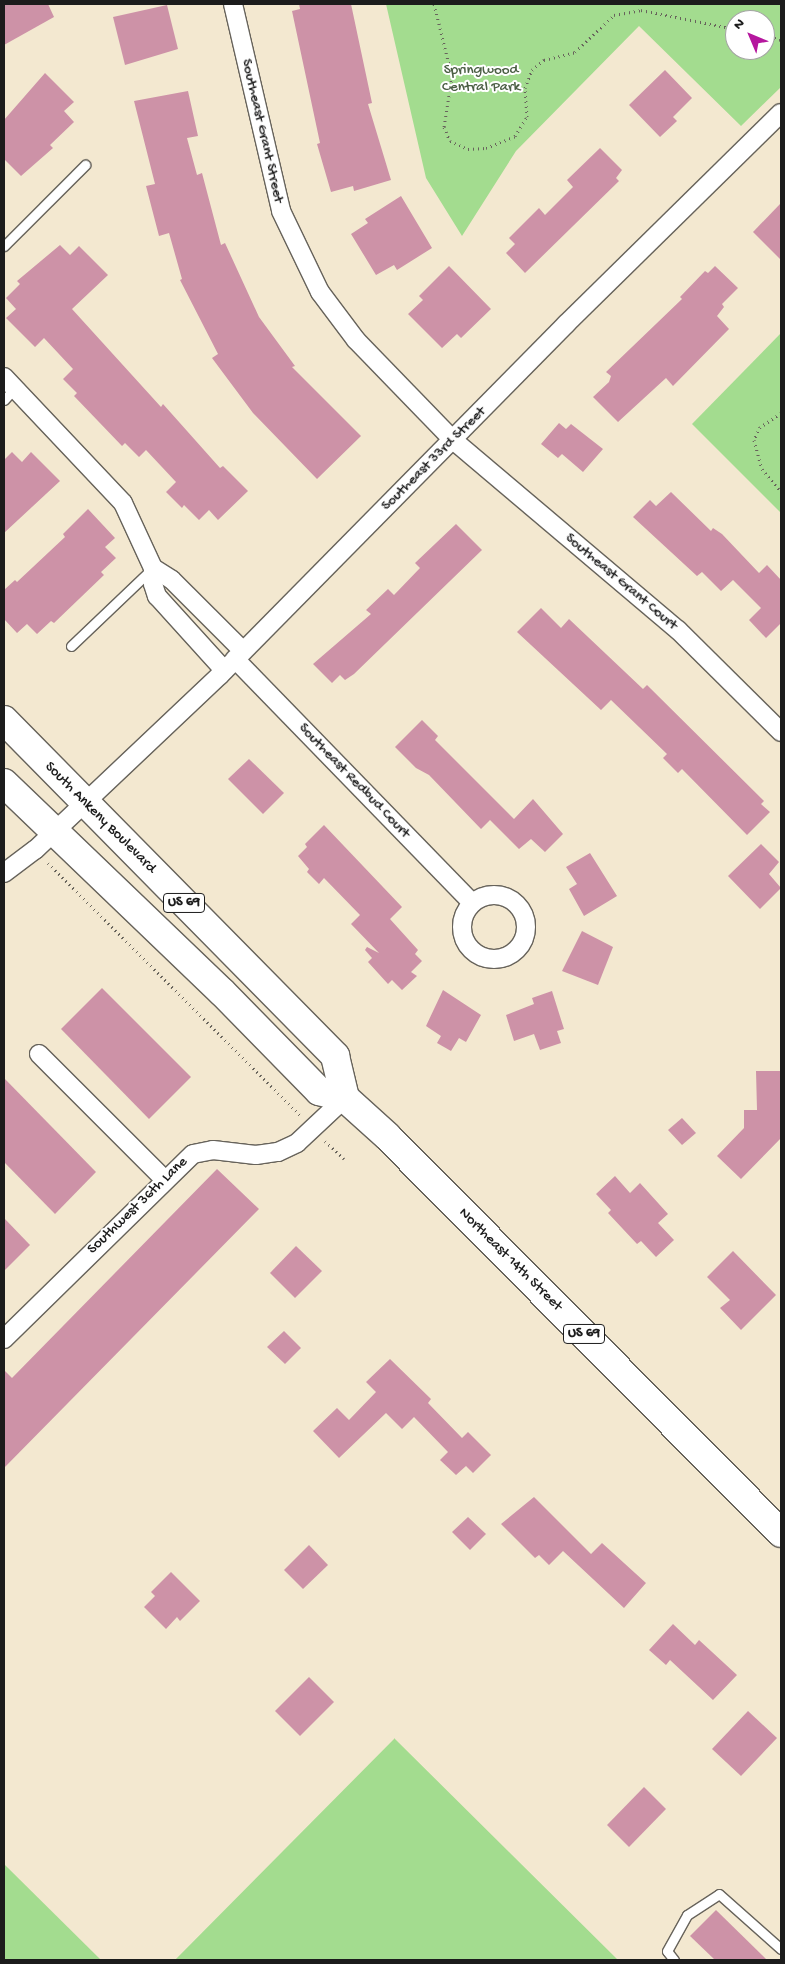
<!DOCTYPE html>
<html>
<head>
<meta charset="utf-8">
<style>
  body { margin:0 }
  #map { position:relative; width:785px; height:1964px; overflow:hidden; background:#f3e8d0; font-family:"Gochi Hand",sans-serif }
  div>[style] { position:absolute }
  .green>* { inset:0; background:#a3dc8f }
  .building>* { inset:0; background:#cd92a7 }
  .path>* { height:3px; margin-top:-1.5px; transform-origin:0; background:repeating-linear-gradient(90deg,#67635b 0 1px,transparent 0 5px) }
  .roads { filter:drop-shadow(1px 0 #67635b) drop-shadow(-1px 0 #67635b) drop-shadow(0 1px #67635b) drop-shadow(0 -1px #67635b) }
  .service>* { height:9px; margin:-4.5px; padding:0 4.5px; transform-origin:4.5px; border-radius:4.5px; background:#fff }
  .minor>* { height:18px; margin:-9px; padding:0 9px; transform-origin:9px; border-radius:9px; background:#fff }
  .minor>.ring { margin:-9px; padding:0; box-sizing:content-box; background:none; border:18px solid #fff; border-radius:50% }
  .primary>* { height:28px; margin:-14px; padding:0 14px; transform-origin:14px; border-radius:14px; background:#fff }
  span { translate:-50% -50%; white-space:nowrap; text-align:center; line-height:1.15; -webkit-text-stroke:4px #fff; paint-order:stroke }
  .shield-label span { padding:1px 4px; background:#fff; border:1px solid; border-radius:4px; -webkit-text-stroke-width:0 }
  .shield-label { font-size:14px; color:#1c1c1c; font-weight:700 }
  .park-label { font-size:15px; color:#4b5f44 }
  .street-label { font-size:15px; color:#1c1c1c }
  .frame { position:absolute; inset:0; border:5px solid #1c1c1c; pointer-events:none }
  .north { position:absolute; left:725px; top:10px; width:50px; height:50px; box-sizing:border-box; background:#fff; border:1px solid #a4a4a4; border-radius:50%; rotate:315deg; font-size:14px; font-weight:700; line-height:20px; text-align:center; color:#1c1c1c }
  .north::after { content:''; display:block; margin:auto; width:18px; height:22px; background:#b5179e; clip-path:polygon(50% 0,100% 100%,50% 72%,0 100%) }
</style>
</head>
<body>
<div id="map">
  <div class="green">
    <div style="clip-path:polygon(evenodd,386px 4px,781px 4px,781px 87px,741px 126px,639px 26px,516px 151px,462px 236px,426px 178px,386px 4px,735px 20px,765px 20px,765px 50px,735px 50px,735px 20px)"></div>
    <div style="clip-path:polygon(781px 333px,781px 513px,692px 424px)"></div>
    <div style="clip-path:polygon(395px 1738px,395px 1739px,618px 1960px,175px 1960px)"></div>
    <div style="clip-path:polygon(4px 1864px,101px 1960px,4px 1960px)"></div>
  </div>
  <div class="building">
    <div style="clip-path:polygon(4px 4px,48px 4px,54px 17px,4px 45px)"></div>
    <div style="clip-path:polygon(299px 4px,351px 4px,372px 103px,368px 104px,391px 180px,354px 191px,353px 186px,331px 192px,317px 144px,320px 143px,292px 11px,300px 9px)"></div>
    <div style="clip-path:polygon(167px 5px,178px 49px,125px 65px,113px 17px)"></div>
    <div style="clip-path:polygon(665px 70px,692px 98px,673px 117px,677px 121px,660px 137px,629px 105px)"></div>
    <div style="clip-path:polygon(45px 73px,74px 102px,64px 111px,74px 122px,50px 145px,53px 148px,21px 176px,4px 159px,4px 120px)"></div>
    <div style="clip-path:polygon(188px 91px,198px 136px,187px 138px,197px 175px,202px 173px,221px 245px,225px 243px,259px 317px,295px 366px,292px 367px,361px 436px,317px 479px,253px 413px,212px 358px,218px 354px,180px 280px,182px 279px,169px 233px,159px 236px,146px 186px,155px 184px,134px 101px)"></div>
    <div style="clip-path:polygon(600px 148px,622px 170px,616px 178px,619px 181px,525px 273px,506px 253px,515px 244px,509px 238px,539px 208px,545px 215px,573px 187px,567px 180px)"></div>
    <div style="clip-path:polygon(401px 196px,432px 248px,397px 270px,394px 265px,376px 275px,351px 234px,368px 223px,365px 219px)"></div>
    <div style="clip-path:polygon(781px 203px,781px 260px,753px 232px)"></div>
    <div style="clip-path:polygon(60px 245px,70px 255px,79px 246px,108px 275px,72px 309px,161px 407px,163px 404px,220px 468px,223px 466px,248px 491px,218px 520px,209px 510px,199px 520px,184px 505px,182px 508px,166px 492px,176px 482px,146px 450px,139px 457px,125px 443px,122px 446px,74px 396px,77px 393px,63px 379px,73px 369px,44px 338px,35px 347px,6px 318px,16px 309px,6px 298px,20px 284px,17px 281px)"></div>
    <div style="clip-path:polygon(449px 266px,491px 309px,461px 338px,457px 334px,442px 348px,408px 314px,423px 300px,419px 296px)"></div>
    <div style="clip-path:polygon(715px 266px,738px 288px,722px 304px,724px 307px,717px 316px,729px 329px,673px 386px,666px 378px,618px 422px,593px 397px,609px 382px,611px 376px,606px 372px,682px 299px,680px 297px,705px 271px,708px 273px)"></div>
    <div style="clip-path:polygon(559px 423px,566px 429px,571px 424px,603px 449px,583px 472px,562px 454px,558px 458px,541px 444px)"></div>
    <div style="clip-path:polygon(12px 452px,22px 462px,31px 452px,60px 481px,4px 533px,4px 460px)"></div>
    <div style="clip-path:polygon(671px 492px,711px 531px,713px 528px,722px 534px,759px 573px,767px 565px,781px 580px,781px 623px,766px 638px,749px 620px,761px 608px,733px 580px,721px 591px,702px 572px,697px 576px,633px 517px,650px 500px,656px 506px)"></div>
    <div style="clip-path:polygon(88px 509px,115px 538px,105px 547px,116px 558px,101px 572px,104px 575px,54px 623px,51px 621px,37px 634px,27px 624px,17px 633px,4px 619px,4px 590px,15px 580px,17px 582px,65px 537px,63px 534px)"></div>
    <div style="clip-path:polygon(456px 524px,482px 550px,354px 674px,345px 680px,340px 675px,332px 683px,313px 664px,371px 614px,366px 610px,388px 589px,394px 595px,420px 568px,415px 563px)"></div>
    <div style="clip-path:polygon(541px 608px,561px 628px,569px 619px,643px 689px,647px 685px,764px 801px,761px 804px,770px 812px,747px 835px,682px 769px,678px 773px,663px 758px,667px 754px,611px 700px,601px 710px,517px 632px)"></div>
    <div style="clip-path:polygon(422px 720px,438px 736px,435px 740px,514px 819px,533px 799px,563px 834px,545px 852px,531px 839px,519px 849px,490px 820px,481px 829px,429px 775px,416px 768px,395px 747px)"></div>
    <div style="clip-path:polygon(249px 759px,284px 793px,263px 814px,228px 779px)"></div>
    <div style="clip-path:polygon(324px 825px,402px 907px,390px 919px,418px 950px,415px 954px,422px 961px,411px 972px,417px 976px,402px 990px,392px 980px,388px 984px,368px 962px,372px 958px,365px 950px,367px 947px,379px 953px,351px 924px,360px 915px,324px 878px,319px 884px,307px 872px,309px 869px,298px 856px,307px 847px,305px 844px)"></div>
    <div style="clip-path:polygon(761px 844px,779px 862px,769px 874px,781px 888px,760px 909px,728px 876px)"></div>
    <div style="clip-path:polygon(590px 853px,617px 896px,584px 916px,569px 889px,577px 884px,566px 867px)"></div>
    <div style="clip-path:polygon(582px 931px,613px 947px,598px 985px,562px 971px)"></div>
    <div style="clip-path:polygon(102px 988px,191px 1077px,149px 1119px,61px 1029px)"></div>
    <div style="clip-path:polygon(443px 990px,481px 1015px,466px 1042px,459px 1038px,451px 1051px,437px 1043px,441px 1036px,426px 1026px)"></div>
    <div style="clip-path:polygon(552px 991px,564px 1029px,557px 1031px,561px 1043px,540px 1050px,534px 1034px,514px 1041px,506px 1015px,534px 1004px,532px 998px)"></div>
    <div style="clip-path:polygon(756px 1071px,781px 1071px,781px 1138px,741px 1179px,717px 1156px,744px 1128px,744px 1110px,757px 1110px)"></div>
    <div style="clip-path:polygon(4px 1078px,96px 1172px,55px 1214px,4px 1162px)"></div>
    <div style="clip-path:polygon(682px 1118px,696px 1133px,682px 1145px,668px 1130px)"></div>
    <div style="clip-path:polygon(217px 1169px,259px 1209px,4px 1468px,4px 1370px,12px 1378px)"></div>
    <div style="clip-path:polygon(615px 1176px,630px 1193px,640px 1183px,668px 1214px,658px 1223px,674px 1240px,656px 1257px,641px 1241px,637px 1244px,608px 1213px,611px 1210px,596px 1194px)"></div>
    <div style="clip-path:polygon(4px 1218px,30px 1245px,4px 1271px)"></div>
    <div style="clip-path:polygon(296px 1246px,322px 1271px,295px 1298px,270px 1273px)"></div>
    <div style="clip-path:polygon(733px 1251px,776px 1295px,741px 1330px,720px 1308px,730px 1300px,707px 1277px)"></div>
    <div style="clip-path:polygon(284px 1331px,301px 1348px,285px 1364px,267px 1347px)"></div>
    <div style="clip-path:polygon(390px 1359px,431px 1399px,428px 1403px,462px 1438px,468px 1432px,491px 1455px,473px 1473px,466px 1466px,456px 1475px,440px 1460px,448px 1452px,414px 1417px,402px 1429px,386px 1413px,339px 1458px,313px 1431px,337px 1408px,349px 1420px,376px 1392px,366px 1382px)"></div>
    <div style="clip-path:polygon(534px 1497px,591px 1554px,602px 1543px,646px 1583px,624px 1608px,563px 1551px,549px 1565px,539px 1555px,535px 1558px,501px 1524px)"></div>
    <div style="clip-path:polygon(468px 1517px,486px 1534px,470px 1550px,452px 1532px)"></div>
    <div style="clip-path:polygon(309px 1545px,328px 1565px,303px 1589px,284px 1570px)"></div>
    <div style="clip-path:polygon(171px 1572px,200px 1601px,180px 1621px,177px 1617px,166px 1629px,144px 1607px,155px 1596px,151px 1592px)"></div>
    <div style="clip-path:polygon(673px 1624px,695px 1645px,699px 1640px,737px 1675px,713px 1700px,670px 1660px,666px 1665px,649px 1650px)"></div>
    <div style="clip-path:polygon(309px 1677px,334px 1702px,300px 1736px,275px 1711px)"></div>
    <div style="clip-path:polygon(748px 1711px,777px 1738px,741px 1776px,712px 1749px)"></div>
    <div style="clip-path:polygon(644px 1787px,666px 1809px,629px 1847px,607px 1825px)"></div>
    <div style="clip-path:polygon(716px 1910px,767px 1960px,715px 1960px,690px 1936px)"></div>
  </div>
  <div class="path">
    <div style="left:434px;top:4px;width:74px;rotate:76deg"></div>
    <div style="left:452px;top:76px;width:52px;rotate:98.9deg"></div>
    <div style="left:444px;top:127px;width:15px;rotate:67deg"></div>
    <div style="left:450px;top:141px;width:20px;rotate:24deg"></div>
    <div style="left:468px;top:149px;width:18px;rotate:-3deg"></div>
    <div style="left:486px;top:148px;width:31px;rotate:-22deg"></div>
    <div style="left:515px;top:136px;width:22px;rotate:-58deg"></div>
    <div style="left:527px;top:117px;width:29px;rotate:-94deg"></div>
    <div style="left:525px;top:88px;width:19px;rotate:-69deg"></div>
    <div style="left:532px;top:70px;width:16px;rotate:-40deg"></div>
    <div style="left:544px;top:60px;width:32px;rotate:-14deg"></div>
    <div style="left:575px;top:52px;width:54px;rotate:-43.5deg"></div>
    <div style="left:614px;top:15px;width:27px;rotate:-10deg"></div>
    <div style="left:641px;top:10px;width:96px;rotate:11.4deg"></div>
    <div style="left:765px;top:35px;width:17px;rotate:17deg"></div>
    <div style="left:781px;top:413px;width:25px;rotate:146deg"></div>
    <div style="left:760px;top:427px;width:14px;rotate:115deg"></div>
    <div style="left:754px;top:440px;width:30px;rotate:75deg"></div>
    <div style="left:762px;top:469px;width:30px;rotate:50deg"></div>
    <div style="left:48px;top:863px;width:356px;rotate:45deg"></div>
    <div style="left:325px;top:1141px;width:26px;rotate:43deg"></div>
  </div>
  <div class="roads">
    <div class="service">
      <div style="left:4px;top:246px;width:115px;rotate:-45deg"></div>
      <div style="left:4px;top:400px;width:15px;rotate:-48deg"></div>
      <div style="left:71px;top:646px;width:113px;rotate:-43.6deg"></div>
      <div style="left:674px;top:1960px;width:11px;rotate:-128deg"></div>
      <div style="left:667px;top:1951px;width:41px;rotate:-60.9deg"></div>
      <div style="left:687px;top:1915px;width:38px;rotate:-33deg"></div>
      <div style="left:719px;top:1894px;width:83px;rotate:41.6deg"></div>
    </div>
    <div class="minor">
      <div style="left:233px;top:4px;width:212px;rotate:76.9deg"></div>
      <div style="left:281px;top:211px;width:90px;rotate:64.3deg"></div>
      <div style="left:320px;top:292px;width:60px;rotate:53.1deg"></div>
      <div style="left:356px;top:340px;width:139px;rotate:45.9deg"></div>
      <div style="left:453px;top:440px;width:294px;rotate:40.2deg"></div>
      <div style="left:678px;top:630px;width:145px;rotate:44.7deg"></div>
      <div style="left:4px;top:377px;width:173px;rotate:46.6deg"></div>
      <div style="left:123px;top:503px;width:72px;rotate:65.2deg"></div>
      <div style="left:153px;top:568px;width:16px;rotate:90deg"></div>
      <div style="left:153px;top:584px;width:13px;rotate:72deg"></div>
      <div style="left:157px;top:596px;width:100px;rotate:47.8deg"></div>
      <div style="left:153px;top:568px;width:22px;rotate:32deg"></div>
      <div style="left:172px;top:580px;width:100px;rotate:45deg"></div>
      <div style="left:235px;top:659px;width:340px;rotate:45.8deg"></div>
      <div style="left:4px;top:873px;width:39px;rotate:-37deg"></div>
      <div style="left:35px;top:850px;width:255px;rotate:-43.4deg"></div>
      <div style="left:220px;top:675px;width:493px;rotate:-45.4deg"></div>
      <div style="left:566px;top:324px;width:301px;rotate:-44.5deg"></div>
      <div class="ring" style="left:462px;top:895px;width:46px;height:46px"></div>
      <div style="left:39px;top:1054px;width:177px;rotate:45deg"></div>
      <div style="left:4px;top:1339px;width:264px;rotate:-44.4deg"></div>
      <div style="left:193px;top:1154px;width:20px;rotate:-11deg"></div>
      <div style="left:213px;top:1150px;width:43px;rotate:6.6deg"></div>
      <div style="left:256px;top:1155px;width:22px;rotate:-8deg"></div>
      <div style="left:278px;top:1152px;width:21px;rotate:-25deg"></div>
      <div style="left:297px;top:1143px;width:66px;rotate:-43.2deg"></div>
    </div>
    <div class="primary">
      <div style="left:4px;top:720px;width:472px;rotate:45.4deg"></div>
      <div style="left:335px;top:1056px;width:43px;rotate:76.6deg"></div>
      <div style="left:4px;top:783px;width:302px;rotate:43.8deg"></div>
      <div style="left:222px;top:992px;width:139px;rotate:45.6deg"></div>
      <div style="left:319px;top:1091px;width:27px;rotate:15deg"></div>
      <div style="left:345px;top:1098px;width:57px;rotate:42.1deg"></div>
      <div style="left:387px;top:1136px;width:559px;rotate:45.22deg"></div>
    </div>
  </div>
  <div class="shield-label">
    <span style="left:184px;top:903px">US 69</span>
    <span style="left:584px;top:1334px">US 69</span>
  </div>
  <div class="park-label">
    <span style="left:481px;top:79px">Springwood<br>Central Park</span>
  </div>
  <div class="street-label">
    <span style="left:262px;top:131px;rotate:77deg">Southeast Grant Street</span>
    <span style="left:434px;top:459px;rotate:-45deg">Southeast 33rd Street</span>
    <span style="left:621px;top:582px;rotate:40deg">Southeast Grant Court</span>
    <span style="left:354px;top:781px;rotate:46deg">Southeast Redbud Court</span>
    <span style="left:100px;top:818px;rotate:45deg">South Ankeny Boulevard</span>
    <span style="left:138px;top:1206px;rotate:-44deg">Southwest 36th Lane</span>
    <span style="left:510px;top:1260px;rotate:45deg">Northeast 14th Street</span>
  </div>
  <div class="frame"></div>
  <div class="north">N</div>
</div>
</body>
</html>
